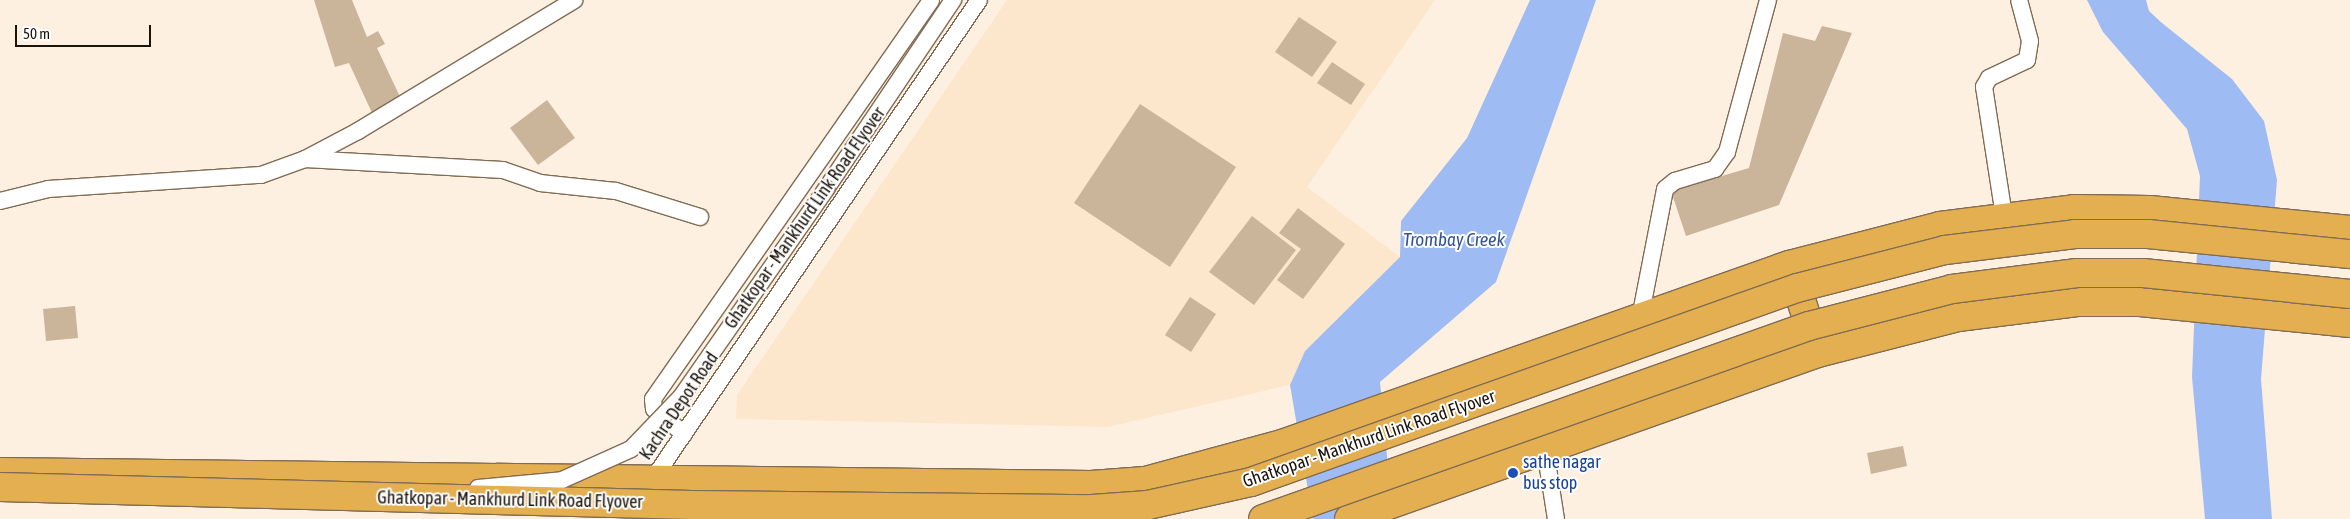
<!DOCTYPE html>
<html>
<head>
<meta charset="utf-8">
<style>
  body { margin:0 }
  #map { position:relative; width:2350px; height:519px; overflow:hidden; background:#fef0e0; font-family:"Asap Condensed",sans-serif }
  div>[style] { position:absolute }
  .built>* { inset:0; background:#fde7cc }
  .water>* { inset:0; background:#9fbbf3 }
  .building>* { inset:0; background:#cab49a }
  .roads { filter:drop-shadow(1px 0 #806c54) drop-shadow(-1px 0 #806c54) drop-shadow(0 1px #806c54) drop-shadow(0 -1px #806c54) }
  .minor>* { height:16px; margin:-8px; padding:0 8px; transform-origin:8px; border-radius:8px; background:#fff }
  .trunk>* { height:28px; margin:-14px; padding:0 14px; transform-origin:14px; border-radius:14px; background:#e4af50 }
  .bridges { filter:drop-shadow(1px 0 #806c54) drop-shadow(-1px 0 #806c54) drop-shadow(0 1px #806c54) drop-shadow(0 -1px #806c54) }
  .minor-bridge>* { height:16px; margin:-8px; padding:0 8px; transform-origin:8px; border-radius:8px; background:#fff }
  .trunk-bridge>* { height:28px; margin:-14px; padding:0 14px; transform-origin:14px; border-radius:14px; background:#e4af50 }
  .dots>* { width:14px; height:14px; translate:-50% -50%; box-sizing:border-box; border:2px solid #fff; border-radius:50% }
  span { translate:-50% -50%; white-space:nowrap; text-align:center; line-height:1.15; -webkit-text-stroke:4px #fff; paint-order:stroke }
  .street-label { font-size:18px; color:#1b130a }
  .transit-label { font-size:18px; color:#164399 }
  .left { translate:0 -50%; text-align:left }
  .water-label { font-size:19px; color:#355497; font-style:italic }
  .scale { position:absolute; left:15px; top:25px; width:136px; height:22px; box-sizing:border-box; border:2px solid #1b130a; border-top:0; padding-left:6px; font-size:15px; line-height:18px; white-space:nowrap; color:#1b130a; -webkit-text-stroke:4px #fff; paint-order:stroke }
</style>
</head>
<body>
<div id="map">
  <div class="built">
    <div style="clip-path:polygon(1007px 0,1435px 0,1307px 187px,1400px 257px,1305px 351px,1290px 385px,1108px 427px,736px 419px,737px 395px)"></div>
  </div>
  <div class="water">
    <div style="clip-path:polygon(1530px 0,1596px 0,1496px 282px,1380px 382px,1393px 519px,1313px 519px,1290px 385px,1305px 351px,1400px 257px,1401px 221px,1467px 138px)"></div>
    <div style="clip-path:polygon(2087px 0,2146px 0,2149px 11px,2162px 23px,2232px 79px,2264px 121px,2277px 180px,2261px 379px,2272px 519px,2205px 519px,2192px 377px,2200px 176px,2187px 129px,2103px 32px)"></div>
  </div>
  <div class="building">
    <div style="clip-path:polygon(314px 0,352px 0,367px 37px,378px 31px,385px 44px,377px 48px,402px 101px,373px 115px,349px 63px,335px 67px)"></div>
    <div style="clip-path:polygon(1299px 17px,1337px 42px,1312px 77px,1275px 52px)"></div>
    <div style="clip-path:polygon(1822px 26px,1852px 33px,1779px 205px,1686px 236px,1671px 191px,1749px 168px,1783px 33px,1815px 41px)"></div>
    <div style="clip-path:polygon(1332px 62px,1365px 84px,1351px 105px,1317px 83px)"></div>
    <div style="clip-path:polygon(547px 100px,575px 138px,538px 165px,510px 128px)"></div>
    <div style="clip-path:polygon(1140px 104px,1236px 167px,1170px 267px,1074px 203px)"></div>
    <div style="clip-path:polygon(1298px 208px,1345px 244px,1303px 299px,1277px 280px,1301px 249px,1279px 233px)"></div>
    <div style="clip-path:polygon(1252px 216px,1296px 250px,1254px 305px,1209px 272px)"></div>
    <div style="clip-path:polygon(1190px 297px,1216px 314px,1191px 352px,1165px 335px)"></div>
    <div style="clip-path:polygon(75px 306px,78px 338px,46px 341px,43px 309px)"></div>
    <div style="clip-path:polygon(1903px 446px,1907px 466px,1871px 474px,1867px 453px)"></div>
  </div>
  <div class="roads">
    <div class="minor">
      <div style="left:305px;top:159px;width:198px;rotate:3.2deg"></div>
      <div style="left:503px;top:170px;width:39px;rotate:19deg"></div>
      <div style="left:540px;top:183px;width:76px;rotate:6deg"></div>
      <div style="left:616px;top:191px;width:88px;rotate:17.2deg"></div>
      <div style="left:826px;top:189px;width:228px;rotate:-56.1deg"></div>
      <div style="left:0;top:201px;width:49px;rotate:-14deg"></div>
      <div style="left:48px;top:189px;width:213px;rotate:-3.8deg"></div>
      <div style="left:261px;top:175px;width:47px;rotate:-20deg"></div>
      <div style="left:305px;top:159px;width:60px;rotate:-27.8deg"></div>
      <div style="left:358px;top:131px;width:253px;rotate:-31.2deg"></div>
      <div style="left:2004px;top:216px;width:131px;rotate:-98.8deg"></div>
      <div style="left:1984px;top:87px;width:10px;rotate:-61deg"></div>
      <div style="left:1989px;top:78px;width:42px;rotate:-25.3deg"></div>
      <div style="left:2027px;top:60px;width:19px;rotate:-81deg"></div>
      <div style="left:2030px;top:41px;width:42px;rotate:-105deg"></div>
      <div style="left:1640px;top:318px;width:131px;rotate:-79deg"></div>
      <div style="left:1665px;top:189px;width:13px;rotate:-39deg"></div>
      <div style="left:1675px;top:181px;width:42px;rotate:-16.7deg"></div>
      <div style="left:1715px;top:169px;width:21px;rotate:-55deg"></div>
      <div style="left:1727px;top:152px;width:157px;rotate:-74.9deg"></div>
      <div style="left:684px;top:434px;width:39px;rotate:-140deg"></div>
      <div style="left:654px;top:409px;width:10px;rotate:-96deg"></div>
      <div style="left:653px;top:399px;width:486px;rotate:-55.1deg"></div>
      <div style="left:1545px;top:449px;width:71px;rotate:81.1deg"></div>
      <div style="left:652px;top:519px;width:40px;rotate:-88.6deg"></div>
      <div style="left:653px;top:479px;width:579px;rotate:-55.76deg"></div>
    </div>
    <div class="trunk">
      <div style="left:1790px;top:266px;width:87px;rotate:72deg"></div>
      <div style="left:0;top:472px;width:1091px;rotate:0.68deg"></div>
      <div style="left:1091px;top:485px;width:54px;rotate:-4.2deg"></div>
      <div style="left:1145px;top:481px;width:142px;rotate:-15.1deg"></div>
      <div style="left:1282px;top:444px;width:538px;rotate:-19.45deg"></div>
      <div style="left:1789px;top:265px;width:156px;rotate:-14.5deg"></div>
      <div style="left:1940px;top:226px;width:135px;rotate:-7.2deg"></div>
      <div style="left:2074px;top:209px;width:76px;rotate:0.8deg"></div>
      <div style="left:2150px;top:210px;width:201px;rotate:5.7deg"></div>
      <div style="left:1349px;top:519px;width:498px;rotate:-19.5deg"></div>
      <div style="left:1818px;top:353px;width:145px;rotate:-14.4deg"></div>
      <div style="left:1958px;top:317px;width:122px;rotate:-7.1deg"></div>
      <div style="left:2079px;top:302px;width:61px"></div>
      <div style="left:2140px;top:302px;width:211px;rotate:5.7deg"></div>
    </div>
  </div>
  <div class="bridges">
    <div class="minor-bridge">
      <div style="left:478px;top:488px;width:84px;rotate:-5.4deg"></div>
      <div style="left:562px;top:480px;width:76px;rotate:-24.2deg"></div>
      <div style="left:631px;top:449px;width:72px;rotate:-46.1deg"></div>
      <div style="left:681px;top:397px;width:254px;rotate:-55.1deg"></div>
    </div>
    <div class="trunk-bridge">
      <div style="left:0;top:487px;width:692px;rotate:1.49deg"></div>
      <div style="left:692px;top:505px;width:400px;rotate:0.6deg"></div>
      <div style="left:1092px;top:509px;width:56px;rotate:-4.1deg"></div>
      <div style="left:1148px;top:505px;width:106px;rotate:-12.6deg"></div>
      <div style="left:1251px;top:482px;width:579px;rotate:-19.56deg"></div>
      <div style="left:1797px;top:288px;width:153px;rotate:-14.4deg"></div>
      <div style="left:1945px;top:250px;width:131px;rotate:-7deg"></div>
      <div style="left:2075px;top:234px;width:73px"></div>
      <div style="left:2148px;top:234px;width:203px;rotate:5.7deg"></div>
      <div style="left:1263px;top:519px;width:579px;rotate:-19.47deg"></div>
      <div style="left:1809px;top:326px;width:148px;rotate:-14.5deg"></div>
      <div style="left:1952px;top:289px;width:126px;rotate:-7.3deg"></div>
      <div style="left:2077px;top:273px;width:66px"></div>
      <div style="left:2143px;top:273px;width:208px;rotate:5.8deg"></div>
    </div>
  </div>
  <div class="dots">
    <div style="left:1513px;top:473px;background:#1a4fb4"></div>
  </div>
  <div class="street-label">
    <span style="left:805px;top:218px;rotate:-55deg">Ghatkopar - Mankhurd Link Road Flyover</span>
    <span style="left:679px;top:406px;rotate:-56deg">Kachra Depot Road</span>
    <span style="left:1369px;top:439px;rotate:-19deg">Ghatkopar - Mankhurd Link Road Flyover</span>
    <span style="left:510px;top:500px;rotate:1deg">Ghatkopar - Mankhurd Link Road Flyover</span>
  </div>
  <div class="transit-label">
    <span class="left" style="left:1523px;top:473px">sathe nagar<br>bus stop</span>
  </div>
  <div class="water-label">
    <span style="left:1454px;top:240px">Trombay Creek</span>
  </div>
  <div class="scale">50 m</div>
</div>
</body>
</html>
